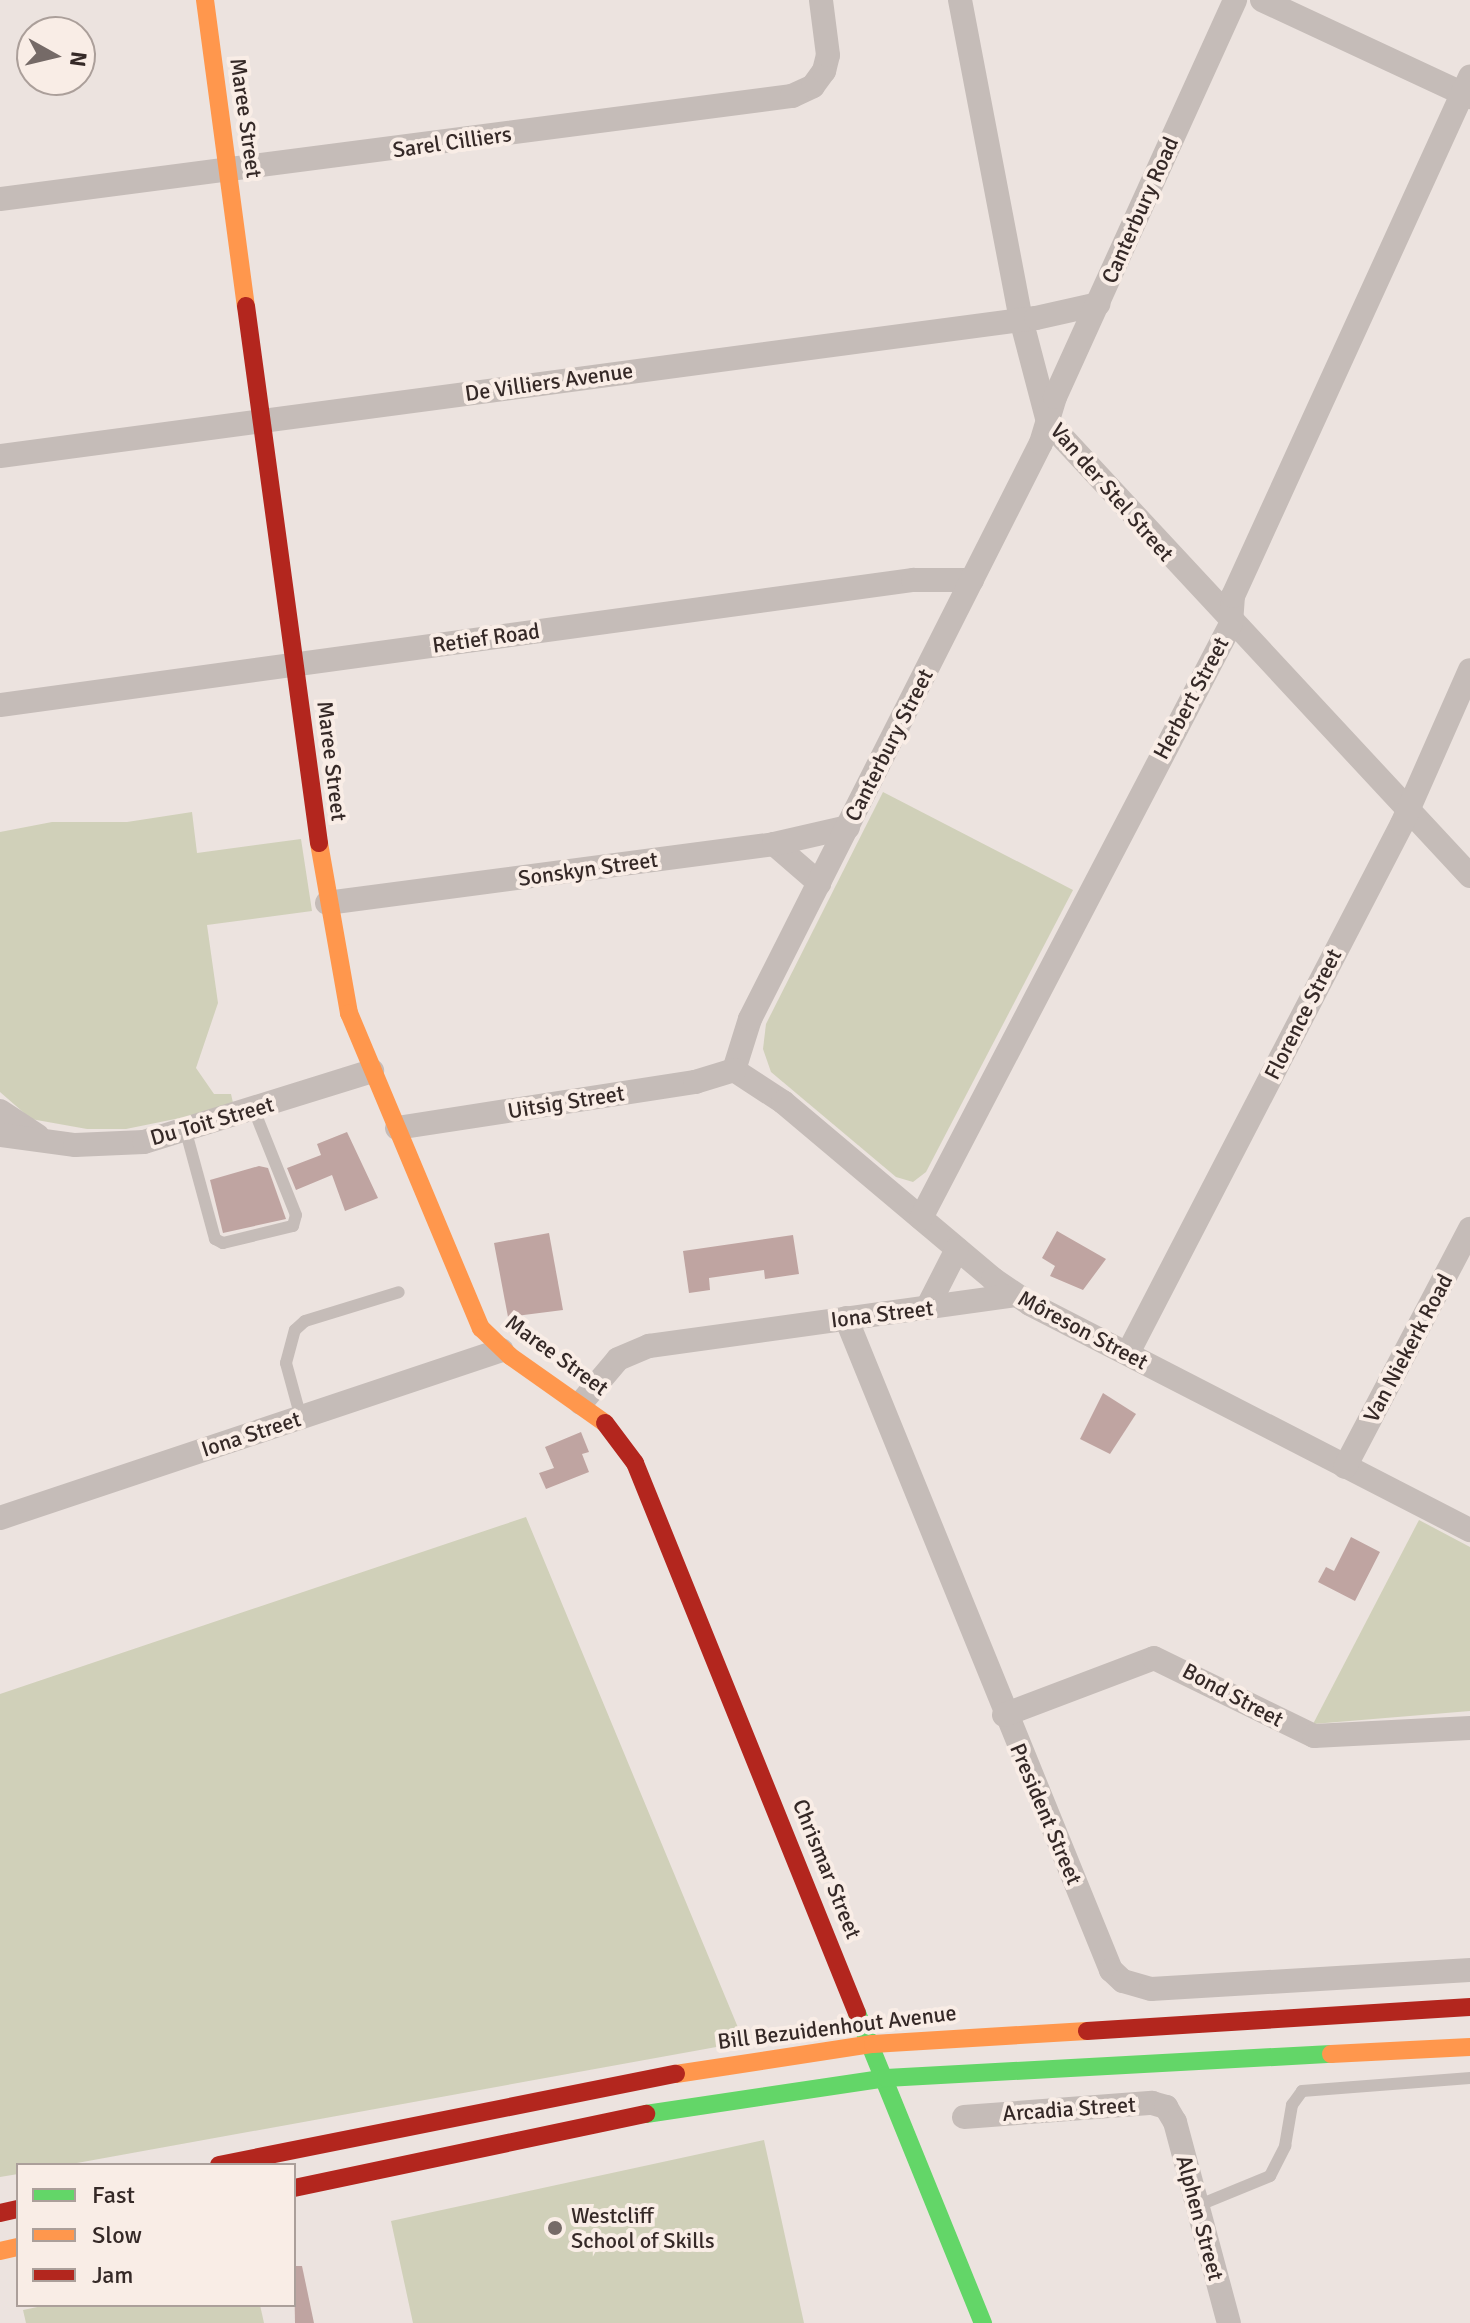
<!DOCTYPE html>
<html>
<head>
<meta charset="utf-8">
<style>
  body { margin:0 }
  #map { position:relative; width:1470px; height:2323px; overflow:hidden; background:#ece3df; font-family:Signika,sans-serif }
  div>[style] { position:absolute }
  .green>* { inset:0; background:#d0d0b9 }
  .building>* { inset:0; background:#bfa4a1 }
  .lane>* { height:12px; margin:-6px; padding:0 6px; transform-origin:6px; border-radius:6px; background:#c5bcb8 }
  .street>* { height:24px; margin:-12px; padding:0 12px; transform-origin:12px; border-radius:12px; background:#c5bcb8 }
  .fast>* { height:18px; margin:-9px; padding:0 9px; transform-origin:9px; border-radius:9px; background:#63d668 }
  .slow>* { height:18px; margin:-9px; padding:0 9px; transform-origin:9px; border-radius:9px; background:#ff974d }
  .jam>* { height:18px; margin:-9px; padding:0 9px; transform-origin:9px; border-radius:9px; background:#b3261e }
  .dots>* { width:22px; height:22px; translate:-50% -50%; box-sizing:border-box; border:4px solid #f9ede6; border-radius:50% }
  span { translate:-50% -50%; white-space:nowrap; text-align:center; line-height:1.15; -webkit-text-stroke:8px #f9ede6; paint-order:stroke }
  .street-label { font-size:22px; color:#352927 }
  .poi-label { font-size:22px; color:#352927 }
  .left { translate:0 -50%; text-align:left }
  .legend { position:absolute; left:16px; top:2163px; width:280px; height:144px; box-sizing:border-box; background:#f9ede6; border:2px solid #ab9f9a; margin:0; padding:10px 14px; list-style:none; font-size:24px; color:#352927 }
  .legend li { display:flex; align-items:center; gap:16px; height:40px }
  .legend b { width:40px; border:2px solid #ab9f9a }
  .north { position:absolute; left:16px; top:16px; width:80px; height:80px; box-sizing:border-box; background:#f9ede6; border:2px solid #ab9f9a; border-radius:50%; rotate:98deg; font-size:22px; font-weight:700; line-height:32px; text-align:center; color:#352927 }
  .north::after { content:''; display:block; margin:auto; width:28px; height:36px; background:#756a67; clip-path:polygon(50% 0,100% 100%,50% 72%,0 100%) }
</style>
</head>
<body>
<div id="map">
  <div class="green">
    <div style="clip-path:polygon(883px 792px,1073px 890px,926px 1172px,913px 1182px,896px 1177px,771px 1072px,763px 1049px,766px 1024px)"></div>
    <div style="clip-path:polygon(192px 812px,197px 853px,301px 839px,312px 911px,207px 925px,218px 1003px,196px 1068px,214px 1094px,231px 1094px,234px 1107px,126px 1129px,87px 1129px,31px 1119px,0 1092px,0 832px,52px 822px,127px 822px)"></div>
    <div style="clip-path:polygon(526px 1517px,744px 2042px,66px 2165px,18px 2165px,18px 2174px,0 2177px,0 1694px)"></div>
    <div style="clip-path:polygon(1419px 1520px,1470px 1547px,1470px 1711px,1313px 1724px)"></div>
    <div style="clip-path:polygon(764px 2140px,804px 2323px,413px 2323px,391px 2221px)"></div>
    <div style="clip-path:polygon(47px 2305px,260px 2305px,264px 2323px,26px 2323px,23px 2310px)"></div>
  </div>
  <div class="building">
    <div style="clip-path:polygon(347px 1132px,378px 1198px,345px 1211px,332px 1175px,296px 1190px,287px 1168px,321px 1155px,317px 1144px)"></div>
    <div style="clip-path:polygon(259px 1166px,268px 1168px,286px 1219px,223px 1233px,210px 1180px)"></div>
    <div style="clip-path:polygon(1057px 1231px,1106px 1259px,1083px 1290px,1050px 1276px,1055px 1266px,1042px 1258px)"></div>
    <div style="clip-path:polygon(549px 1233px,563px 1310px,508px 1317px,494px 1243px)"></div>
    <div style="clip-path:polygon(793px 1235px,799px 1274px,765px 1279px,764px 1270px,709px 1278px,710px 1290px,689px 1293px,683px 1251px)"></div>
    <div style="clip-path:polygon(1103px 1393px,1136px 1414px,1110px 1454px,1080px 1439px)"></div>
    <div style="clip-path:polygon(581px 1432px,589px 1452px,582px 1454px,589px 1472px,546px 1489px,539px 1473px,554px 1468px,545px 1447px)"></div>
    <div style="clip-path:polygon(1351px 1537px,1380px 1552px,1355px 1601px,1318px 1582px,1326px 1567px,1334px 1571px)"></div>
    <div style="clip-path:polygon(294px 2266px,302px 2266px,314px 2323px,295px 2323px)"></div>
  </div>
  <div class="lane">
    <div style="left:186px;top:1132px;width:111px;rotate:74.8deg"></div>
    <div style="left:215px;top:1239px;width:9px;rotate:27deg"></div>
    <div style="left:223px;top:1243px;width:72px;rotate:-13.7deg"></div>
    <div style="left:293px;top:1226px;width:11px;rotate:-75deg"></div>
    <div style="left:296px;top:1215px;width:113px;rotate:-111.8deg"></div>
    <div style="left:301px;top:1418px;width:57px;rotate:-105.3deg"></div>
    <div style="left:286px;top:1363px;width:34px;rotate:-75deg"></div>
    <div style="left:295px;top:1330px;width:13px;rotate:-42deg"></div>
    <div style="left:305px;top:1321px;width:98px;rotate:-17.1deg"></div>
    <div style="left:1197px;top:2206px;width:79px;rotate:-22.3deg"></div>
    <div style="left:1270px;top:2176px;width:34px;rotate:-63deg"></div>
    <div style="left:1285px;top:2146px;width:42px;rotate:-80.3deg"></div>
    <div style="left:1292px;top:2105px;width:17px;rotate:-54deg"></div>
    <div style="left:1302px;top:2091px;width:169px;rotate:-4.4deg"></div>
  </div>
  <div class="street">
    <div style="left:960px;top:0;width:325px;rotate:79.2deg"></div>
    <div style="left:1021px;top:319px;width:106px;rotate:75.3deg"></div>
    <div style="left:1048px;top:422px;width:620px;rotate:47.09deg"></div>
    <div style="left:1262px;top:0;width:230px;rotate:25deg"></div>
    <div style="left:0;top:199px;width:799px;rotate:-7.41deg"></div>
    <div style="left:792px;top:96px;width:23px;rotate:-25deg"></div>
    <div style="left:813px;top:86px;width:19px;rotate:-54deg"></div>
    <div style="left:824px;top:71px;width:16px;rotate:-76deg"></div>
    <div style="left:828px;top:55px;width:55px;rotate:-97.3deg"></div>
    <div style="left:0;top:456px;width:1045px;rotate:-7.59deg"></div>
    <div style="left:1036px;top:318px;width:64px;rotate:-12.7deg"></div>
    <div style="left:0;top:705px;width:922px;rotate:-7.8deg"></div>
    <div style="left:913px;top:580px;width:59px"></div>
    <div style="left:774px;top:844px;width:60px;rotate:40.9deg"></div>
    <div style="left:327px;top:903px;width:451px;rotate:-7.5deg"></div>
    <div style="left:774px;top:844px;width:76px;rotate:-12.9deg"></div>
    <div style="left:734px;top:1070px;width:53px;rotate:-72.6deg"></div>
    <div style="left:750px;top:1019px;width:645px;rotate:-63.2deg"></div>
    <div style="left:1041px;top:443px;width:48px;rotate:-73.1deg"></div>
    <div style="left:1055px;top:397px;width:436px;rotate:-65.6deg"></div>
    <div style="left:734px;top:1070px;width:59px;rotate:33.1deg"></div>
    <div style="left:783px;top:1102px;width:275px;rotate:40.1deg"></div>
    <div style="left:993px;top:1279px;width:45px;rotate:34deg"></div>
    <div style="left:1030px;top:1304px;width:495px;rotate:27.2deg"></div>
    <div style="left:0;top:1111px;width:45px;rotate:33.3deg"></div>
    <div style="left:397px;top:1128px;width:302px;rotate:-8.8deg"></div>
    <div style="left:695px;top:1082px;width:41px;rotate:-17.1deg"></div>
    <div style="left:0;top:1135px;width:76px;rotate:7.6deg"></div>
    <div style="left:75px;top:1145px;width:69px;rotate:-2.5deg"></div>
    <div style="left:144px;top:1142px;width:239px;rotate:-17.3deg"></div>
    <div style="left:921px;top:1218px;width:670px;rotate:-62.44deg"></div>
    <div style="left:1231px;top:624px;width:28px;rotate:-86deg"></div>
    <div style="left:1233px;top:596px;width:571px;rotate:-65.46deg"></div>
    <div style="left:927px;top:1308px;width:66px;rotate:-63deg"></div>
    <div style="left:846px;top:1318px;width:704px;rotate:67.88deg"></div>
    <div style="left:1111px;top:1970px;width:16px;rotate:43deg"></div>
    <div style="left:1123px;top:1981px;width:29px;rotate:16deg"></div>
    <div style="left:1151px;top:1989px;width:320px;rotate:-3.4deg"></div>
    <div style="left:1128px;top:1353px;width:596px;rotate:-62.62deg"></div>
    <div style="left:1402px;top:824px;width:168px;rotate:-66.2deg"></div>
    <div style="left:581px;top:1403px;width:57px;rotate:-49.9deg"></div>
    <div style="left:618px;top:1359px;width:34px;rotate:-23deg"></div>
    <div style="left:649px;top:1346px;width:370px;rotate:-7.9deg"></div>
    <div style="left:1345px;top:1467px;width:269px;rotate:-62.3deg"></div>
    <div style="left:0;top:1518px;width:529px;rotate:-18.5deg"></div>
    <div style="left:1004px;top:1715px;width:160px;rotate:-20.8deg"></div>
    <div style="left:1154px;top:1658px;width:178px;rotate:26deg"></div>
    <div style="left:1314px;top:1736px;width:156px;rotate:-2.9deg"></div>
    <div style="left:964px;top:2117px;width:189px;rotate:-4.3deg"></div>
    <div style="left:1152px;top:2103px;width:15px;rotate:16deg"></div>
    <div style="left:1166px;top:2107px;width:17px;rotate:59deg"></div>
    <div style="left:1175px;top:2122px;width:208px;rotate:75deg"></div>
  </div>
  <div class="fast">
    <div style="left:857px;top:2013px;width:335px;rotate:67.9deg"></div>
    <div style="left:646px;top:2114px;width:243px;rotate:-8.5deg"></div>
    <div style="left:886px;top:2078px;width:446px;rotate:-3.1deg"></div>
  </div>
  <div class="slow">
    <div style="left:205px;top:0;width:309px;rotate:82.4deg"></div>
    <div style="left:319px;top:843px;width:173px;rotate:80deg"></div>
    <div style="left:349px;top:1013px;width:342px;rotate:67.3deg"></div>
    <div style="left:481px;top:1328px;width:40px;rotate:44deg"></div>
    <div style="left:510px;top:1356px;width:116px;rotate:35.2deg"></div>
    <div style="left:1331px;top:2054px;width:139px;rotate:-2.9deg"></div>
    <div style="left:676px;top:2074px;width:199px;rotate:-8.7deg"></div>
    <div style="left:873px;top:2044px;width:214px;rotate:-3.5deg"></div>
    <div style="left:0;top:2251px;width:18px;rotate:-13deg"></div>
  </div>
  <div class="jam">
    <div style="left:246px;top:306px;width:542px;rotate:82.26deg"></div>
    <div style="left:605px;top:1423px;width:50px;rotate:53.1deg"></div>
    <div style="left:635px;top:1463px;width:593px;rotate:68.02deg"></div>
    <div style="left:1087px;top:2031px;width:384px;rotate:-3.6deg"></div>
    <div style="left:219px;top:2165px;width:466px;rotate:-11.3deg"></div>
    <div style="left:294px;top:2188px;width:360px;rotate:-11.9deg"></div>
    <div style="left:0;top:2213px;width:18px;rotate:-13deg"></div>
  </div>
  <div class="dots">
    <div style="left:555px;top:2228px;background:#756a67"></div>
  </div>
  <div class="street-label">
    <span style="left:246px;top:118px;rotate:82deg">Maree Street</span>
    <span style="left:452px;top:142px;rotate:-8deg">Sarel Cilliers</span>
    <span style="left:1140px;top:210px;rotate:-66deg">Canterbury Road</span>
    <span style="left:549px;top:382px;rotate:-8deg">De Villiers Avenue</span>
    <span style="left:1112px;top:492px;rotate:49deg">Van der Stel Street</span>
    <span style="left:486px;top:638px;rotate:-8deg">Retief Road</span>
    <span style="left:1191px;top:698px;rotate:-62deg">Herbert Street</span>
    <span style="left:889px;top:745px;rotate:-63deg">Canterbury Street</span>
    <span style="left:332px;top:761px;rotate:83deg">Maree Street</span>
    <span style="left:588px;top:869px;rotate:-8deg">Sonskyn Street</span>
    <span style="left:1303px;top:1014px;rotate:-63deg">Florence Street</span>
    <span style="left:566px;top:1102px;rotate:-9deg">Uitsig Street</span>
    <span style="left:212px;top:1121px;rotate:-16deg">Du Toit Street</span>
    <span style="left:882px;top:1314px;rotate:-7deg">Iona Street</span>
    <span style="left:1083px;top:1330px;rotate:28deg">Môreson Street</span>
    <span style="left:1408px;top:1348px;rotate:-62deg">Van Niekerk Road</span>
    <span style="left:557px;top:1355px;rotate:36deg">Maree Street</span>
    <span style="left:251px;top:1434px;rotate:-18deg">Iona Street</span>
    <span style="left:1233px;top:1695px;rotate:28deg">Bond Street</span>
    <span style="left:1046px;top:1814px;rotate:67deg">President Street</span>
    <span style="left:827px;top:1869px;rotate:68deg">Chrismar Street</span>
    <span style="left:837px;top:2027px;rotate:-7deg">Bill Bezuidenhout Avenue</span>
    <span style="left:1069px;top:2109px;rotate:-4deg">Arcadia Street</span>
    <span style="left:1200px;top:2218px;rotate:75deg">Alphen Street</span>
  </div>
  <div class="poi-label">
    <span class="left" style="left:571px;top:2228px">Westcliff<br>School of Skills</span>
  </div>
  <ul class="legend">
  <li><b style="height:10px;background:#63d668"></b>Fast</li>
  <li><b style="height:10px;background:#ff974d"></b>Slow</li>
  <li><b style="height:10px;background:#b3261e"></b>Jam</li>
  </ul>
  <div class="north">N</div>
</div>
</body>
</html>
